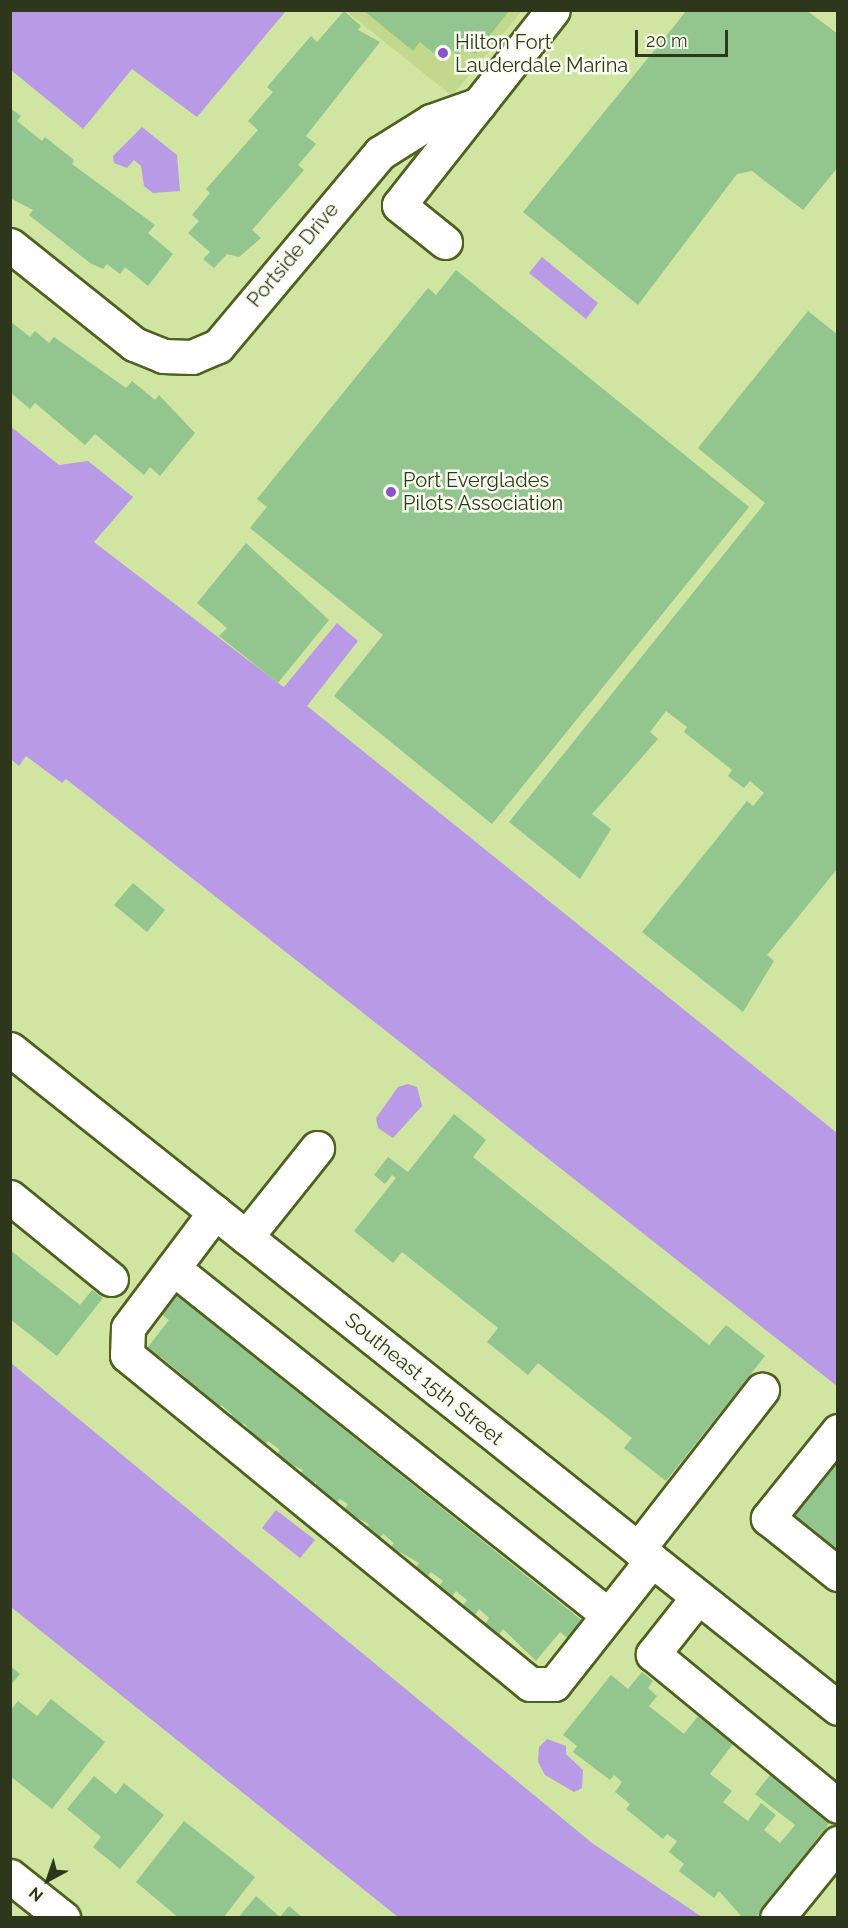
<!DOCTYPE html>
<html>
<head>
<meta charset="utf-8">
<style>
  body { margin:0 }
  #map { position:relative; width:848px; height:1928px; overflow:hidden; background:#d0e5a1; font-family:Raleway,sans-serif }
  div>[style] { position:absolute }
  .built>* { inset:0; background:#c2d98d }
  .water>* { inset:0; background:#b99ae6 }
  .building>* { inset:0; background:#93c58e }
  .roads { filter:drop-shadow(2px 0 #4f601e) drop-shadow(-2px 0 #4f601e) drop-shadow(0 2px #4f601e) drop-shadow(0 -2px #4f601e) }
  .minor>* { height:33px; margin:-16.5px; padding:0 16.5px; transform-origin:16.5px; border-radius:16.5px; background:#fff }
  .dots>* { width:16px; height:16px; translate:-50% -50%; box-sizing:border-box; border:3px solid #f9fef1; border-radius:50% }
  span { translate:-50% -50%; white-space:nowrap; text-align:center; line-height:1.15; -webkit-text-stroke:5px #f9fef1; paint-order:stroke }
  .poi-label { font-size:20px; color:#2e371b }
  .left { translate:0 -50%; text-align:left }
  .street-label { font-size:20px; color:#2e371b }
  .frame { position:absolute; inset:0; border:12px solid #2e371b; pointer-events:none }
  .north { position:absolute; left:18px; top:1850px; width:60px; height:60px; -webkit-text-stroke:4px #f9fef1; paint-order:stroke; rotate:220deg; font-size:16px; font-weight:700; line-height:24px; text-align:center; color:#2e371b }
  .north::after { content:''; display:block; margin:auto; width:21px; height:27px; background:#2e371b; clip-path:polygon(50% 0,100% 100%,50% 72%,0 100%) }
  .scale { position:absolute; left:635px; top:30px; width:93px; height:27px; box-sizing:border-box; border:3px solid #2e371b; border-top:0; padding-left:8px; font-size:18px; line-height:21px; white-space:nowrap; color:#2e371b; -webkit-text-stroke:4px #f9fef1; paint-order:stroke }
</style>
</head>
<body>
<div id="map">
  <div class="built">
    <div style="clip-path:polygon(346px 11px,522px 11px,452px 96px)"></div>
  </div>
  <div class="water">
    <div style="clip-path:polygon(10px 11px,11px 10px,286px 11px,197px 117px,132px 69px,83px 129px,11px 70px)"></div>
    <div style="clip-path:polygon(142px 127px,177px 155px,180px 191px,153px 193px,144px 186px,141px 166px,134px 160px,127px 168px,114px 163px,113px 156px)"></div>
    <div style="clip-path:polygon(542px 257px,598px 303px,586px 319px,529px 273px)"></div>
    <div style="clip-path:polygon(10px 426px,59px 465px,88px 461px,133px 497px,94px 542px,278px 683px,284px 687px,337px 623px,358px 641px,307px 706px,837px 1133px,837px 1386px,66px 779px,62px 783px,26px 756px,19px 766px,11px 759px)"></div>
    <div style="clip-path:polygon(408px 1084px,417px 1087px,422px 1106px,393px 1138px,378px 1128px,376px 1118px,398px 1087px)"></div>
    <div style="clip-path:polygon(11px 1363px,592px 1843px,702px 1917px,398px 1917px,11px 1607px)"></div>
    <div style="clip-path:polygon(276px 1510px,315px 1540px,300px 1558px,262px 1528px)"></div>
    <div style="clip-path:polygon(547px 1739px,566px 1746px,566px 1754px,583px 1770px,582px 1788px,574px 1792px,545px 1775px,538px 1762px,539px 1747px)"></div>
  </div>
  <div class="building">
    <div style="clip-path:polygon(363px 10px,510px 10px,475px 54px,465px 45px,457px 55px,445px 44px,436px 55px,420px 42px,413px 51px)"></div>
    <div style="clip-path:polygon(687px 10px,806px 10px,838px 34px,838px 167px,803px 210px,752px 171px,737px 174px,638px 305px,523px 212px)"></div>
    <div style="clip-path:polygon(344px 11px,361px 26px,358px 30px,380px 42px,306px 136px,316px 144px,298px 165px,304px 170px,252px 230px,261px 238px,239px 257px,227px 254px,214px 268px,203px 259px,210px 252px,188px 233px,199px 221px,192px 215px,210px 193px,206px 189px,258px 130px,248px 121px,273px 92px,267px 87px,311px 36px,317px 42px)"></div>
    <div style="clip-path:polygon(10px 108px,21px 116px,17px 121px,42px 141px,45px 137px,74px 160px,72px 164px,155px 225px,148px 233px,173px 254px,148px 286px,125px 267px,120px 274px,107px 264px,103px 269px,90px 263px,29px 215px,33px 210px,10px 198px)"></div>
    <div style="clip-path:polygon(456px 270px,749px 507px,492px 824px,334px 696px,383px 635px,250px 528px,267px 507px,257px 499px,428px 288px,436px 295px)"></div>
    <div style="clip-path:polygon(808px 311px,838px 335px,838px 868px,767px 955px,774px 961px,743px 1012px,642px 932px,747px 801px,753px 806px,764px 793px,750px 781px,744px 788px,728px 776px,732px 770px,684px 732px,687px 727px,666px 711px,650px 732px,658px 739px,592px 814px,611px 829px,580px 879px,509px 822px,765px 503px,698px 448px)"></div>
    <div style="clip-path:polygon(10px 321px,30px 337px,35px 331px,49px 343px,54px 337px,126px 388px,132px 381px,155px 400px,159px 395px,195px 433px,160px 476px,150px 467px,144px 475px,95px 434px,85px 445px,35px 403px,30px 409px,10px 392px)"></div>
    <div style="clip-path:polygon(246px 543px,329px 620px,278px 683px,219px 636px,227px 628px,197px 603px)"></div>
    <div style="clip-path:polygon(133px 883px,165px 910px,147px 932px,114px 905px)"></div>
    <div style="clip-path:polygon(454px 1114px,486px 1140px,473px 1157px,709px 1345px,726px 1325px,765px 1356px,666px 1481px,624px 1448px,632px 1438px,538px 1363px,528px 1375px,487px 1342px,498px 1328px,402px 1252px,393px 1263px,354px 1231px,396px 1178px,392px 1175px,385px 1184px,374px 1175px,388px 1157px,408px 1172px)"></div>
    <div style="clip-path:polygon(10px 1250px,80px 1305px,92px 1290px,103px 1298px,57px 1356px,10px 1319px)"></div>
    <div style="clip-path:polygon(175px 1294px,585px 1623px,571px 1641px,560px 1632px,536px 1661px,503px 1629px,499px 1635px,485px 1624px,489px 1618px,479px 1609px,475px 1615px,463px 1605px,467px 1600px,456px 1591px,451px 1598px,438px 1587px,443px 1581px,431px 1572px,427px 1577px,415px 1568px,419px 1563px,391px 1547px,394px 1543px,383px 1534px,378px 1540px,365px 1529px,369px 1524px,343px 1511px,348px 1504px,340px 1499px,335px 1505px,316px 1490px,316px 1481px,312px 1486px,299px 1476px,303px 1470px,275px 1457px,280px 1450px,268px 1441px,263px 1447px,244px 1423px,240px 1429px,228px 1419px,232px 1414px,221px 1405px,218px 1411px,199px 1388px,195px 1394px,181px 1383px,185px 1377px,161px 1357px,157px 1362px,144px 1352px,169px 1320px,160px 1313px)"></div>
    <div style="clip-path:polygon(838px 1460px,838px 1560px,789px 1521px,812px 1493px,803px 1485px,821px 1462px,830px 1469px)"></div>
    <div style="clip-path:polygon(10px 1666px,20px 1674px,10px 1686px)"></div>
    <div style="clip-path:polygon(642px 1672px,653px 1681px,648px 1688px,657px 1696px,649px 1706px,684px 1734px,698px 1716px,733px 1744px,710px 1774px,732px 1791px,723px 1802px,748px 1821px,761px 1803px,776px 1815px,764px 1830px,780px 1843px,795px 1825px,755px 1794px,771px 1774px,831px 1821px,755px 1918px,743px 1918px,719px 1891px,714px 1898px,679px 1871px,684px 1864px,669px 1852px,677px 1841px,667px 1834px,663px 1839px,626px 1809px,630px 1804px,615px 1792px,622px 1782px,614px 1775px,610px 1780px,573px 1752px,577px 1746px,563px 1735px,611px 1675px,628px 1689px)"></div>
    <div style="clip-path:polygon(51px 1699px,105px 1742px,52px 1809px,10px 1776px,10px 1711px,18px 1701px,37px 1716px)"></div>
    <div style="clip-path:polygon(94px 1776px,116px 1794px,124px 1783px,164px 1815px,120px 1869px,93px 1847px,101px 1837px,67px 1809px)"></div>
    <div style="clip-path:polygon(184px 1821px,255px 1877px,223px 1918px,179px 1918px,136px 1882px)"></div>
    <div style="clip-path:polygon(256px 1896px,280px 1917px,289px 1906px,303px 1918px,238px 1918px)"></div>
  </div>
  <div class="roads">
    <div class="minor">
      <div style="left:445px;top:242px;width:59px;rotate:-141.2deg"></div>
      <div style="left:399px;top:205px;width:248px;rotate:-51.7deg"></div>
      <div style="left:10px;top:245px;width:159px;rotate:38.6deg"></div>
      <div style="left:134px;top:344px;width:31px;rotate:22deg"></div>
      <div style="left:163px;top:356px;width:29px;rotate:2deg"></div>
      <div style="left:192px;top:357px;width:28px;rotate:-23deg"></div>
      <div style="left:218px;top:346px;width:252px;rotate:-50deg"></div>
      <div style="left:380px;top:153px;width:60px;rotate:-32.1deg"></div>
      <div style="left:431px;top:121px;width:51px;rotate:-19.5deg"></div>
      <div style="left:10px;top:1049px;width:1058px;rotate:38.52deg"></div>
      <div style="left:10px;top:1197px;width:130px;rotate:39.1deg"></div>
      <div style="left:215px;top:1212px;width:145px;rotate:126.9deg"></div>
      <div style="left:128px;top:1328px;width:27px;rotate:92deg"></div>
      <div style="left:127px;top:1355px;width:520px;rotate:39.23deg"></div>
      <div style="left:530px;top:1684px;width:24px"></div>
      <div style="left:554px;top:1684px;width:158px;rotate:-51.7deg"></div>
      <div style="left:246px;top:1237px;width:114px;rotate:-51.4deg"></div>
      <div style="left:173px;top:1268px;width:556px;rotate:38.58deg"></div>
      <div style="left:838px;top:1431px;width:112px;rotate:128.8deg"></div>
      <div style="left:768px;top:1518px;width:90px;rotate:38.7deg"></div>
      <div style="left:638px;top:1549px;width:202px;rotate:-52.1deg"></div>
      <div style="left:698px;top:1597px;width:73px;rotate:128.3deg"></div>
      <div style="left:653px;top:1654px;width:239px;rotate:39.4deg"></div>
      <div style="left:10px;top:1876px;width:68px;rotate:38.4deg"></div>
      <div style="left:777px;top:1918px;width:97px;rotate:-50.9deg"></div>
    </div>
  </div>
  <div class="dots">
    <div style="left:443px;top:53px;background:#8b53ca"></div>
    <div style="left:391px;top:492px;background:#8b53ca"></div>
  </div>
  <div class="poi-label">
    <span class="left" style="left:455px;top:54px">Hilton Fort<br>Lauderdale Marina</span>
    <span class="left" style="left:403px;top:492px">Port Everglades<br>Pilots Association</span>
  </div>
  <div class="street-label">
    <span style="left:293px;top:255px;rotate:-50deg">Portside Drive</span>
    <span style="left:424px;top:1379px;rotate:39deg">Southeast 15th Street</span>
  </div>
  <div class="frame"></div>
  <div class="north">N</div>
  <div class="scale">20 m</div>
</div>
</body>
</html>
